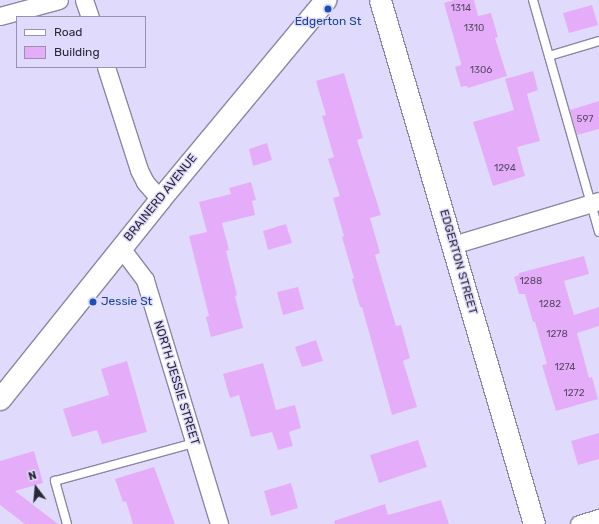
<!DOCTYPE html>
<html>
<head>
<meta charset="utf-8">
<style>
  body { margin:0 }
  #map { position:relative; width:599px; height:524px; overflow:hidden; background:#e0dbfc; font-family:Rubik,sans-serif }
  div>[style] { position:absolute }
  .building>* { inset:0; background:#e5adf9 }
  .roads { filter:drop-shadow(1px 0 #8b87a5) drop-shadow(-1px 0 #8b87a5) drop-shadow(0 1px #8b87a5) drop-shadow(0 -1px #8b87a5) }
  .service>* { height:8px; margin:-4px; padding:0 4px; transform-origin:4px; border-radius:4px; background:#fff }
  .minor>* { height:17px; margin:-8.5px; padding:0 8.5px; transform-origin:8.5px; border-radius:8.5px; background:#fff }
  .tertiary>* { height:21px; margin:-10.5px; padding:0 10.5px; transform-origin:10.5px; border-radius:10.5px; background:#fff }
  .dots>* { width:11px; height:11px; translate:-50% -50%; box-sizing:border-box; border:2px solid #e0dbfc; border-radius:50% }
  span { translate:-50% -50%; white-space:nowrap; text-align:center; line-height:1.15; -webkit-text-stroke:3px #e0dbfc; paint-order:stroke }
  .number-label { font-size:10px; color:#594966 }
  .number-label span { -webkit-text-stroke-width:0 }
  .transit-label { font-size:12px; color:#164399 }
  .left { translate:0 -50%; text-align:left }
  .street-label { font-size:12px; color:#2a2835 }
  .legend { position:absolute; left:16px; top:16px; width:130px; height:52px; box-sizing:border-box; background:#e0dbfc; border:1px solid #9793ac; margin:0; padding:5px 7px; list-style:none; font-size:12px; color:#2a2835 }
  .legend li { display:flex; align-items:center; gap:8px; height:20px }
  .legend b { width:20px; border:1px solid #9793ac }
  .north { position:absolute; left:16px; top:468px; width:40px; height:40px; -webkit-text-stroke:3px #e0dbfc; paint-order:stroke; rotate:344deg; font-size:11px; font-weight:700; line-height:16px; text-align:center; color:#2a2835 }
  .north::after { content:''; display:block; margin:auto; width:14px; height:18px; background:#2a2835; clip-path:polygon(50% 0,100% 100%,50% 72%,0 100%) }
</style>
</head>
<body>
<div id="map">
  <div class="building">
    <div style="clip-path:polygon(454px 0,474px 0,478px 16px,491px 13px,498px 37px,495px 38px,507px 76px,468px 88px,467px 86px,461px 87px,455px 67px,461px 65px,461px 63px,444px 3px)"></div>
    <div style="clip-path:polygon(592px 5px,598px 25px,569px 33px,563px 13px)"></div>
    <div style="clip-path:polygon(533px 71px,538px 90px,527px 94px,540px 141px,517px 147px,525px 176px,493px 186px,473px 122px,514px 110px,505px 79px)"></div>
    <div style="clip-path:polygon(344px 73px,363px 138px,357px 140px,381px 215px,370px 218px,380px 253px,375px 255px,396px 326px,401px 325px,410px 358px,403px 361px,417px 407px,392px 415px,362px 307px,360px 307px,352px 279px,354px 278px,342px 237px,344px 236px,333px 198px,340px 196px,328px 159px,334px 157px,322px 116px,326px 115px,316px 81px)"></div>
    <div style="clip-path:polygon(599px 101px,599px 129px,577px 135px,570px 110px)"></div>
    <div style="clip-path:polygon(267px 143px,272px 160px,253px 166px,249px 149px)"></div>
    <div style="clip-path:polygon(251px 182px,256px 200px,252px 201px,255px 215px,222px 223px,229px 250px,226px 251px,237px 295px,235px 296px,243px 328px,211px 337px,206px 317px,209px 316px,189px 236px,207px 232px,199px 202px,231px 194px,229px 188px)"></div>
    <div style="clip-path:polygon(286px 224px,292px 243px,268px 250px,263px 231px)"></div>
    <div style="clip-path:polygon(584px 256px,589px 274px,564px 281px,574px 315px,599px 307px,599px 326px,577px 333px,589px 378px,592px 377px,598px 399px,556px 411px,542px 365px,547px 364px,535px 322px,533px 322px,525px 294px,519px 294px,514px 277px,519px 275px,519px 273px)"></div>
    <div style="clip-path:polygon(298px 287px,304px 309px,283px 315px,277px 292px)"></div>
    <div style="clip-path:polygon(316px 340px,323px 361px,302px 367px,295px 347px)"></div>
    <div style="clip-path:polygon(127px 361px,147px 432px,102px 444px,97px 430px,72px 437px,63px 409px,109px 395px,101px 369px)"></div>
    <div style="clip-path:polygon(263px 363px,276px 410px,295px 405px,301px 428px,289px 432px,293px 446px,278px 450px,272px 432px,251px 437px,239px 395px,230px 398px,223px 374px)"></div>
    <div style="clip-path:polygon(599px 433px,599px 459px,578px 465px,571px 441px)"></div>
    <div style="clip-path:polygon(418px 440px,427px 467px,379px 483px,370px 455px)"></div>
    <div style="clip-path:polygon(34px 451px,43px 483px,15px 491px,58px 524px,25px 524px,0 505px,0 461px)"></div>
    <div style="clip-path:polygon(154px 467px,175px 524px,133px 524px,126px 501px,123px 502px,115px 479px)"></div>
    <div style="clip-path:polygon(291px 483px,298px 508px,271px 516px,264px 491px)"></div>
    <div style="clip-path:polygon(441px 500px,449px 524px,335px 524px,334px 521px,385px 504px,388px 515px)"></div>
  </div>
  <div class="roads">
    <div class="service">
      <div style="left:533px;top:0;width:241px;rotate:74.1deg"></div>
      <div style="left:549px;top:56px;width:52px;rotate:-16.7deg"></div>
      <div style="left:67px;top:524px;width:45px;rotate:-105.6deg"></div>
      <div style="left:55px;top:481px;width:144px;rotate:-15.3deg"></div>
    </div>
    <div class="minor">
      <div style="left:84px;top:0;width:18px;rotate:71deg"></div>
      <div style="left:0;top:16px;width:61px;rotate:-15.2deg"></div>
      <div style="left:106px;top:67px;width:108px;rotate:72.2deg"></div>
      <div style="left:139px;top:170px;width:13px;rotate:63deg"></div>
      <div style="left:145px;top:182px;width:23px;rotate:49deg"></div>
      <div style="left:453px;top:245px;width:152px;rotate:-16.8deg"></div>
      <div style="left:121px;top:248px;width:40px;rotate:53deg"></div>
      <div style="left:145px;top:280px;width:255px;rotate:73.1deg"></div>
      <div style="left:579px;top:524px;width:21px;rotate:-17deg"></div>
    </div>
    <div class="tertiary">
      <div style="left:380px;top:0;width:546px;rotate:73.62deg"></div>
      <div style="left:0;top:399px;width:256px;rotate:-51.3deg"></div>
      <div style="left:160px;top:199px;width:259px;rotate:-50.3deg"></div>
    </div>
  </div>
  <div class="dots">
    <div style="left:328px;top:9px;background:#1a4fb4"></div>
    <div style="left:93px;top:302px;background:#1a4fb4"></div>
  </div>
  <div class="number-label">
    <span style="left:461px;top:9px">1314</span>
    <span style="left:474px;top:29px">1310</span>
    <span style="left:481px;top:71px">1306</span>
    <span style="left:585px;top:120px">597</span>
    <span style="left:505px;top:169px">1294</span>
    <span style="left:531px;top:282px">1288</span>
    <span style="left:550px;top:305px">1282</span>
    <span style="left:557px;top:335px">1278</span>
    <span style="left:565px;top:368px">1274</span>
    <span style="left:574px;top:394px">1272</span>
  </div>
  <div class="transit-label">
    <span style="left:328px;top:22px">Edgerton St</span>
    <span class="left" style="left:101px;top:302px">Jessie St</span>
  </div>
  <div class="street-label">
    <span style="left:161px;top:198px;rotate:-51deg">BRAINERD AVENUE</span>
    <span style="left:458px;top:262px;rotate:74deg">EDGERTON STREET</span>
    <span style="left:176px;top:383px;rotate:73deg">NORTH JESSIE STREET</span>
  </div>
  <ul class="legend">
  <li><b style="height:5px;background:#fff"></b>Road</li>
  <li><b style="height:11px;background:#e5adf9"></b>Building</li>
  </ul>
  <div class="north">N</div>
</div>
</body>
</html>
